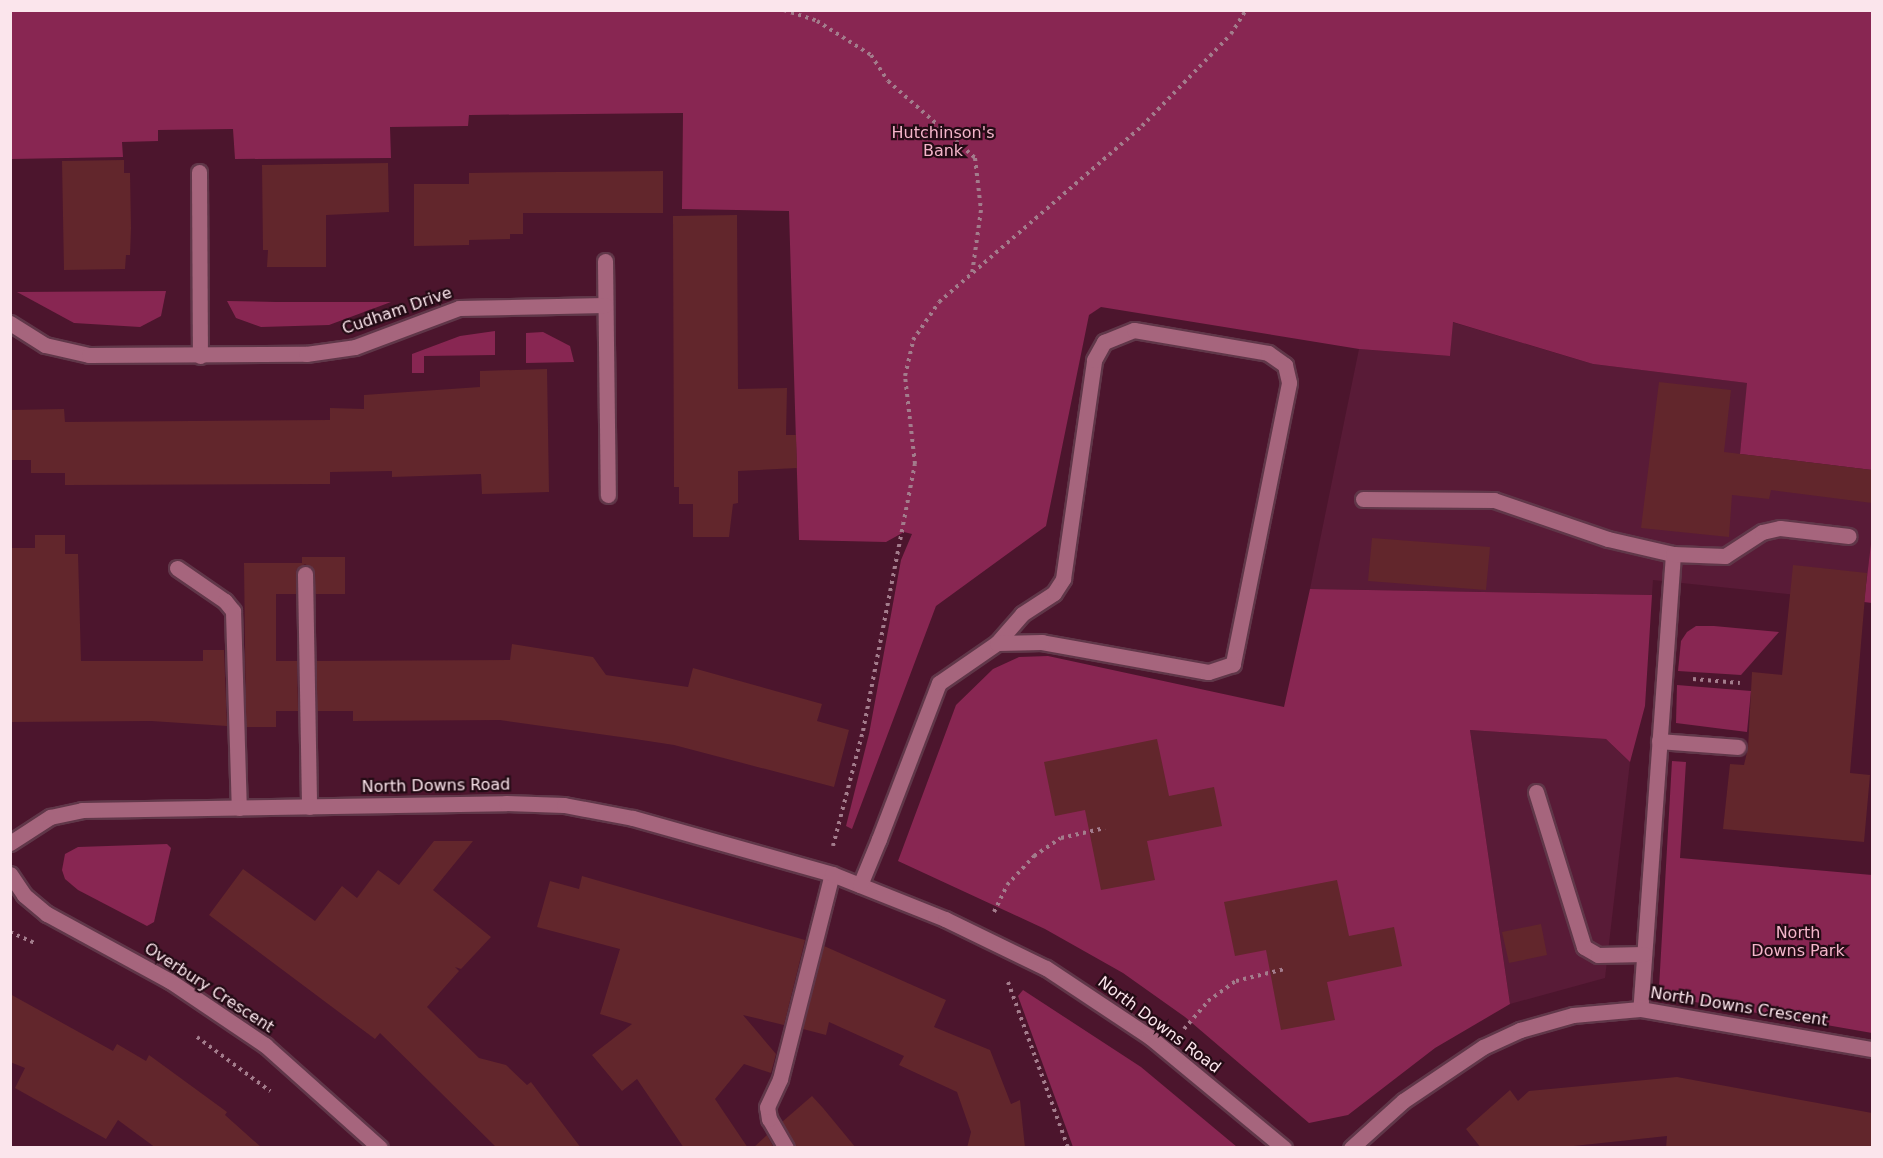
<!DOCTYPE html>
<html>
<head>
<meta charset="utf-8">
<style>
  body { margin:0 }
  #map { position:relative; width:1883px; height:1158px; overflow:hidden; background:#4c152d; font-family:"DejaVu Sans",sans-serif }
  div>[style] { position:absolute }
  .built>* { inset:0; background:#591b37 }
  .green>* { inset:0; background:#882652 }
  .building>* { inset:0; background:#62262c }
  .path>* { height:4px; margin-top:-2px; transform-origin:0; background:repeating-linear-gradient(90deg,#a37c8c 0 3px,transparent 0 7.5px) }
  .roads { filter:drop-shadow(2px 0 #603749) drop-shadow(-2px 0 #603749) drop-shadow(0 2px #603749) drop-shadow(0 -2px #603749) }
  .lane>* { height:15px; margin:-7.5px; padding:0 7.5px; transform-origin:7.5px; border-radius:7.5px; background:#a6657d }
  .street>* { height:15px; margin:-7.5px; padding:0 7.5px; transform-origin:7.5px; border-radius:7.5px; background:#a6657d }
  span { translate:-50% -50%; white-space:nowrap; text-align:center; line-height:1.15; -webkit-text-stroke:4.5px #240b15; paint-order:stroke }
  .park-label { font-size:16px; color:#f4b5ca }
  .street-label { font-size:16px; color:#fbe5ec }
  .frame { position:absolute; inset:0; border:12px solid #fbe5ec; pointer-events:none }
</style>
</head>
<body>
<div id="map">
  <div class="built">
    <div style="clip-path:polygon(1452px 322px,1593px 364px,1748px 383px,1740px 454px,1872px 470px,1872px 535px,1864px 602px,1653px 580px,1652px 595px,1310px 589px,1359px 349px,1450px 356px)"></div>
    <div style="clip-path:polygon(1470px 730px,1606px 739px,1630px 762px,1605px 978px,1510px 1004px)"></div>
  </div>
  <div class="green">
    <div style="clip-path:polygon(10px 11px,1872px 11px,1872px 470px,1740px 454px,1747px 383px,1593px 364px,1453px 322px,1450px 356px,1359px 349px,1101px 307px,1089px 315px,1046px 526px,936px 606px,852px 829px,846px 826px,869px 734px,901px 560px,912px 534px,904px 532px,886px 542px,799px 540px,789px 211px,682px 209px,683px 113px,469px 115px,468px 126px,390px 127px,391px 158px,235px 159px,233px 129px,158px 130px,158px 141px,122px 142px,123px 157px,11px 159px)"></div>
    <div style="clip-path:polygon(166px 291px,161px 316px,140px 327px,74px 323px,17px 292px)"></div>
    <div style="clip-path:polygon(227px 301px,276px 302px,391px 302px,329px 325px,261px 327px,236px 318px)"></div>
    <div style="clip-path:polygon(495px 331px,495px 355px,424px 356px,424px 373px,412px 373px,412px 354px,460px 336px)"></div>
    <div style="clip-path:polygon(543px 332px,570px 346px,574px 362px,526px 363px,526px 333px)"></div>
    <div style="clip-path:polygon(1872px 535px,1872px 603px,1864px 602px)"></div>
    <div style="clip-path:polygon(1310px 589px,1652px 595px,1645px 706px,1630px 762px,1606px 739px,1470px 730px,1510px 1004px,1435px 1048px,1348px 1115px,1309px 1123px,1185px 1017px,1123px 973px,1045px 929px,898px 861px,956px 705px,993px 669px,1019px 657px,1048px 656px,1284px 707px)"></div>
    <div style="clip-path:polygon(1714px 626px,1779px 632px,1741px 675px,1678px 671px,1681px 641px,1687px 632px,1696px 626px)"></div>
    <div style="clip-path:polygon(1677px 685px,1751px 691px,1747px 732px,1676px 723px)"></div>
    <div style="clip-path:polygon(1672px 761px,1686px 762px,1680px 858px,1872px 875px,1872px 1033px,1672px 998px,1659px 988px)"></div>
    <div style="clip-path:polygon(167px 844px,171px 848px,154px 922px,147px 926px,78px 890px,65px 879px,62px 870px,65px 854px,78px 847px)"></div>
    <div style="clip-path:polygon(1023px 990px,1141px 1067px,1237px 1147px,1073px 1147px,1018px 996px)"></div>
  </div>
  <div class="building">
    <div style="clip-path:polygon(124px 160px,124px 173px,130px 173px,131px 228px,130px 255px,126px 255px,125px 269px,64px 270px,62px 161px)"></div>
    <div style="clip-path:polygon(388px 163px,389px 212px,326px 215px,326px 267px,267px 267px,268px 250px,263px 250px,262px 165px)"></div>
    <div style="clip-path:polygon(663px 171px,663px 213px,523px 213px,523px 234px,510px 234px,510px 239px,469px 240px,469px 245px,414px 246px,414px 184px,469px 184px,469px 173px)"></div>
    <div style="clip-path:polygon(737px 215px,738px 389px,787px 388px,786px 435px,796px 435px,797px 468px,738px 471px,738px 503px,733px 504px,729px 537px,693px 537px,693px 504px,679px 504px,679px 487px,674px 487px,673px 216px)"></div>
    <div style="clip-path:polygon(547px 369px,549px 492px,482px 494px,481px 474px,392px 477px,392px 471px,330px 472px,330px 484px,65px 485px,65px 473px,31px 473px,31px 460px,10px 460px,10px 410px,64px 409px,65px 422px,330px 420px,330px 408px,364px 409px,364px 395px,480px 387px,480px 371px)"></div>
    <div style="clip-path:polygon(1659px 382px,1731px 390px,1724px 452px,1872px 470px,1872px 503px,1771px 490px,1769px 499px,1732px 495px,1729px 537px,1641px 528px)"></div>
    <div style="clip-path:polygon(35px 535px,65px 535px,65px 554px,78px 554px,81px 661px,203px 661px,203px 650px,224px 650px,227px 726px,151px 721px,10px 722px,10px 548px,35px 548px)"></div>
    <div style="clip-path:polygon(1372px 538px,1490px 547px,1486px 590px,1368px 581px)"></div>
    <div style="clip-path:polygon(302px 557px,345px 557px,345px 594px,315px 594px,314px 570px,305px 564px,296px 570px,296px 594px,276px 594px,276px 661px,297px 661px,298px 711px,276px 711px,276px 727px,246px 727px,244px 563px,302px 563px)"></div>
    <div style="clip-path:polygon(1793px 565px,1867px 573px,1850px 773px,1870px 775px,1864px 842px,1723px 829px,1730px 764px,1744px 765px,1748px 748px,1752px 672px,1782px 675px)"></div>
    <div style="clip-path:polygon(512px 644px,593px 657px,606px 675px,688px 687px,693px 668px,822px 704px,817px 721px,849px 730px,834px 787px,674px 745px,635px 739px,500px 720px,353px 721px,353px 711px,317px 711px,316px 661px,510px 660px)"></div>
    <div style="clip-path:polygon(1157px 739px,1169px 796px,1214px 787px,1222px 826px,1147px 841px,1155px 880px,1101px 890px,1085px 810px,1055px 816px,1044px 762px)"></div>
    <div style="clip-path:polygon(434px 841px,473px 841px,433px 890px,491px 937px,461px 969px,455px 967px,459px 971px,427px 1007px,479px 1058px,506px 1065px,527px 1085px,531px 1082px,581px 1148px,497px 1148px,380px 1033px,375px 1039px,209px 915px,243px 869px,315px 921px,342px 886px,357px 898px,378px 870px,399px 885px)"></div>
    <div style="clip-path:polygon(582px 876px,805px 940px,784px 1025px,743px 1015px,776px 1054px,771px 1073px,744px 1064px,715px 1099px,748px 1148px,684px 1148px,637px 1079px,622px 1091px,592px 1055px,632px 1024px,600px 1014px,620px 949px,537px 927px,550px 881px,579px 889px)"></div>
    <div style="clip-path:polygon(1337px 880px,1349px 936px,1394px 927px,1402px 966px,1327px 982px,1335px 1020px,1281px 1030px,1266px 950px,1235px 956px,1224px 902px)"></div>
    <div style="clip-path:polygon(1541px 924px,1547px 955px,1509px 963px,1502px 932px)"></div>
    <div style="clip-path:polygon(824px 946px,946px 1000px,934px 1027px,990px 1050px,1011px 1104px,1020px 1100px,1025px 1148px,967px 1148px,971px 1132px,957px 1092px,899px 1065px,904px 1056px,829px 1022px,826px 1035px,803px 1029px)"></div>
    <div style="clip-path:polygon(10px 994px,113px 1051px,117px 1044px,146px 1061px,149px 1055px,227px 1112px,225px 1115px,262px 1148px,156px 1148px,118px 1120px,106px 1139px,15px 1088px,25px 1068px,10px 1062px)"></div>
    <div style="clip-path:polygon(1677px 1077px,1872px 1113px,1872px 1148px,1666px 1148px,1667px 1136px,1555px 1148px,1481px 1148px,1466px 1129px,1510px 1090px,1518px 1101px,1529px 1091px)"></div>
    <div style="clip-path:polygon(812px 1096px,823px 1108px,856px 1148px,796px 1148px,782px 1122px)"></div>
    <div style="clip-path:polygon(767px 1135px,774px 1148px,753px 1148px)"></div>
  </div>
  <div class="path">
    <div style="left:784px;top:10px;width:35px;rotate:18deg"></div>
    <div style="left:817px;top:21px;width:64px;rotate:32.2deg"></div>
    <div style="left:871px;top:55px;width:31px;rotate:57deg"></div>
    <div style="left:888px;top:81px;width:116px;rotate:41.5deg"></div>
    <div style="left:975px;top:158px;width:52px;rotate:83.4deg"></div>
    <div style="left:981px;top:210px;width:65px;rotate:98deg"></div>
    <div style="left:1693px;top:679px;width:47px;rotate:4.9deg"></div>
    <div style="left:833px;top:846px;width:119px;rotate:-75.4deg"></div>
    <div style="left:863px;top:731px;width:272px;rotate:-79deg"></div>
    <div style="left:915px;top:464px;width:89px;rotate:-96.5deg"></div>
    <div style="left:905px;top:376px;width:37px;rotate:-77deg"></div>
    <div style="left:913px;top:340px;width:46px;rotate:-55.6deg"></div>
    <div style="left:939px;top:302px;width:269px;rotate:-40.9deg"></div>
    <div style="left:1142px;top:126px;width:128px;rotate:-45.9deg"></div>
    <div style="left:1231px;top:34px;width:28px;rotate:-58deg"></div>
    <div style="left:994px;top:912px;width:30px;rotate:-64deg"></div>
    <div style="left:1007px;top:885px;width:40px;rotate:-47deg"></div>
    <div style="left:1034px;top:856px;width:32px;rotate:-34deg"></div>
    <div style="left:1061px;top:838px;width:45px;rotate:-12.8deg"></div>
    <div style="left:10px;top:932px;width:27px;rotate:24deg"></div>
    <div style="left:1008px;top:982px;width:177px;rotate:70.1deg"></div>
    <div style="left:1184px;top:1029px;width:37px;rotate:-49deg"></div>
    <div style="left:1208px;top:1001px;width:34px;rotate:-36deg"></div>
    <div style="left:1236px;top:981px;width:50px;rotate:-13.8deg"></div>
    <div style="left:197px;top:1037px;width:91px;rotate:36.5deg"></div>
  </div>
  <div class="roads">
    <div class="lane">
      <div style="left:1363px;top:499px;width:131px;rotate:0.4deg"></div>
      <div style="left:1494px;top:500px;width:120px;rotate:18.9deg"></div>
      <div style="left:1608px;top:539px;width:67px;rotate:13deg"></div>
      <div style="left:1673px;top:554px;width:456px;rotate:94.1deg"></div>
      <div style="left:1673px;top:554px;width:52px;rotate:2.2deg"></div>
      <div style="left:1725px;top:556px;width:44px;rotate:-33deg"></div>
      <div style="left:1762px;top:532px;width:18px;rotate:-13deg"></div>
      <div style="left:1780px;top:528px;width:69px;rotate:6.6deg"></div>
      <div style="left:177px;top:568px;width:58px;rotate:34.5deg"></div>
      <div style="left:225px;top:601px;width:13px;rotate:51deg"></div>
      <div style="left:233px;top:611px;width:197px;rotate:88.3deg"></div>
      <div style="left:305px;top:574px;width:233px;rotate:89deg"></div>
      <div style="left:1659px;top:741px;width:79px;rotate:4.3deg"></div>
      <div style="left:1536px;top:792px;width:162px;rotate:72.8deg"></div>
      <div style="left:1584px;top:947px;width:16px;rotate:30deg"></div>
      <div style="left:1598px;top:955px;width:46px;rotate:-1.2deg"></div>
      <div style="left:879px;top:839px;width:167px;rotate:-69deg"></div>
      <div style="left:939px;top:683px;width:70px;rotate:-34.6deg"></div>
      <div style="left:997px;top:643px;width:38px;rotate:-49deg"></div>
      <div style="left:1022px;top:614px;width:38px;rotate:-33deg"></div>
      <div style="left:1054px;top:593px;width:17px;rotate:-57deg"></div>
      <div style="left:1063px;top:579px;width:221px;rotate:-81.9deg"></div>
      <div style="left:1094px;top:360px;width:21px;rotate:-61deg"></div>
      <div style="left:1104px;top:342px;width:32px;rotate:-22deg"></div>
      <div style="left:1134px;top:330px;width:136px;rotate:9.7deg"></div>
      <div style="left:1268px;top:353px;width:21px;rotate:35deg"></div>
      <div style="left:1285px;top:365px;width:18px;rotate:77deg"></div>
      <div style="left:1289px;top:383px;width:287px;rotate:101.3deg"></div>
      <div style="left:1233px;top:664px;width:26px;rotate:162deg"></div>
      <div style="left:1208px;top:672px;width:169px;rotate:-169.8deg"></div>
      <div style="left:1042px;top:642px;width:45px;rotate:178.7deg"></div>
      <div style="left:786px;top:1148px;width:34px;rotate:-120deg"></div>
      <div style="left:769px;top:1119px;width:12px;rotate:-99deg"></div>
      <div style="left:767px;top:1107px;width:31px;rotate:-65deg"></div>
      <div style="left:780px;top:1079px;width:211px;rotate:-75.8deg"></div>
    </div>
    <div class="street">
      <div style="left:199px;top:172px;width:184px;rotate:89.7deg"></div>
      <div style="left:605px;top:261px;width:234px;rotate:89.3deg"></div>
      <div style="left:10px;top:323px;width:41px;rotate:32.2deg"></div>
      <div style="left:45px;top:345px;width:45px;rotate:12.8deg"></div>
      <div style="left:89px;top:355px;width:217px;rotate:-0.3deg"></div>
      <div style="left:306px;top:354px;width:49px;rotate:-8.1deg"></div>
      <div style="left:355px;top:347px;width:111px;rotate:-20.6deg"></div>
      <div style="left:459px;top:308px;width:146px;rotate:-1.2deg"></div>
      <div style="left:10px;top:843px;width:48px;rotate:-33deg"></div>
      <div style="left:50px;top:817px;width:33px;rotate:-12deg"></div>
      <div style="left:82px;top:810px;width:424px;rotate:-0.9deg"></div>
      <div style="left:506px;top:803px;width:58px;rotate:2deg"></div>
      <div style="left:564px;top:805px;width:70px;rotate:10.7deg"></div>
      <div style="left:633px;top:818px;width:207px;rotate:15.7deg"></div>
      <div style="left:832px;top:874px;width:122px;rotate:21.7deg"></div>
      <div style="left:945px;top:919px;width:112px;rotate:25.9deg"></div>
      <div style="left:1046px;top:968px;width:125px;rotate:33.6deg"></div>
      <div style="left:1150px;top:1037px;width:174px;rotate:39.6deg"></div>
      <div style="left:10px;top:874px;width:25px;rotate:56deg"></div>
      <div style="left:24px;top:895px;width:30px;rotate:40deg"></div>
      <div style="left:47px;top:914px;width:140px;rotate:28.6deg"></div>
      <div style="left:170px;top:981px;width:115px;rotate:34deg"></div>
      <div style="left:265px;top:1045px;width:154px;rotate:41.8deg"></div>
      <div style="left:860px;top:885px;width:50px;rotate:-67.6deg"></div>
      <div style="left:1351px;top:1148px;width:70px;rotate:-42.1deg"></div>
      <div style="left:1403px;top:1101px;width:97px;rotate:-34deg"></div>
      <div style="left:1483px;top:1047px;width:41px;rotate:-24.7deg"></div>
      <div style="left:1520px;top:1030px;width:55px;rotate:-15.8deg"></div>
      <div style="left:1573px;top:1015px;width:67px;rotate:-5.1deg"></div>
      <div style="left:1640px;top:1009px;width:235px;rotate:9.8deg"></div>
    </div>
  </div>
  <div class="park-label">
    <span style="left:943px;top:142px">Hutchinson's<br>Bank</span>
    <span style="left:1798px;top:942px">North<br>Downs Park</span>
  </div>
  <div class="street-label">
    <span style="left:397px;top:311px;rotate:-19deg">Cudham Drive</span>
    <span style="left:436px;top:786px;rotate:-1deg">North Downs Road</span>
    <span style="left:209px;top:988px;rotate:33deg">Overbury Crescent</span>
    <span style="left:1739px;top:1007px;rotate:9deg">North Downs Crescent</span>
    <span style="left:1159px;top:1025px;rotate:37deg">North Downs Road</span>
  </div>
  <div class="frame"></div>
</div>
</body>
</html>
